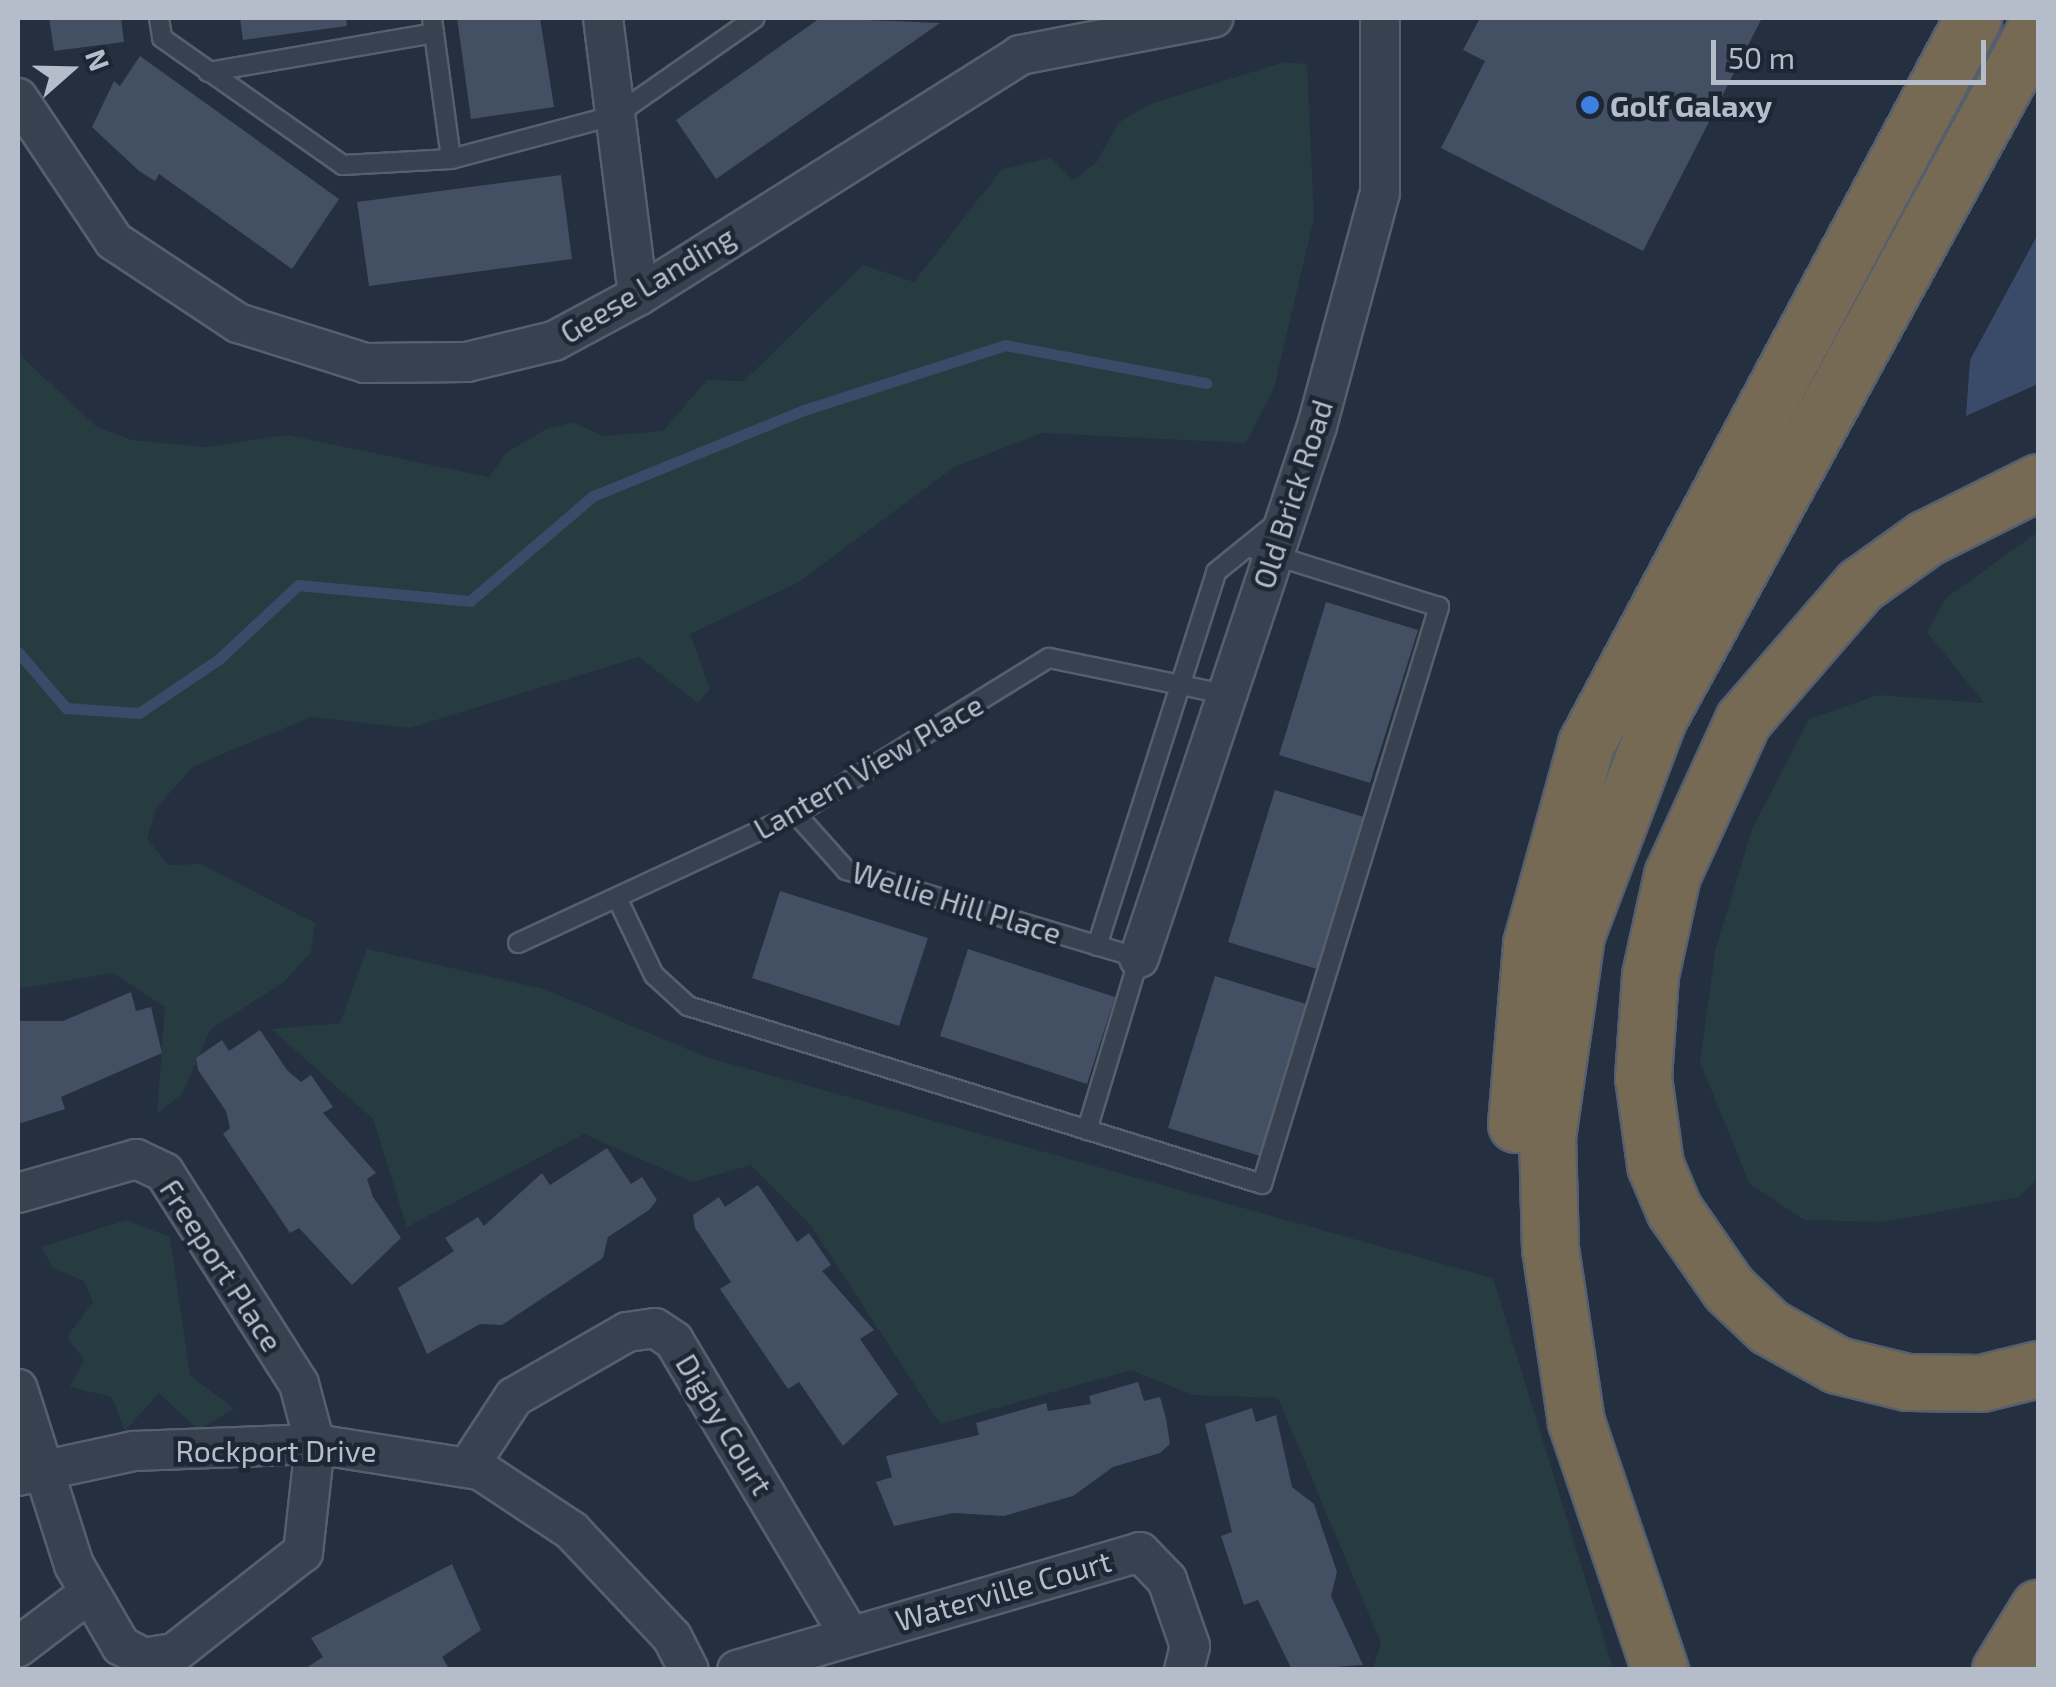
<!DOCTYPE html>
<html>
<head>
<meta charset="utf-8">
<style>
  body { margin:0 }
  #map { position:relative; width:2056px; height:1687px; overflow:hidden; background:#242f40; font-family:"Exo 2",sans-serif }
  div>[style] { position:absolute }
  .green>* { inset:0; background:#263c41 }
  .water>* { inset:0; background:#394b69 }
  .stream>* { height:11px; margin:-5.5px; padding:0 5.5px; transform-origin:5.5px; border-radius:5.5px; background:#394b69 }
  .building>* { inset:0; background:#434f62 }
  .roads { filter:drop-shadow(2px 0 #565f6d) drop-shadow(-2px 0 #565f6d) drop-shadow(0 2px #565f6d) drop-shadow(0 -2px #565f6d) }
  .service>* { height:18px; margin:-9px; padding:0 9px; transform-origin:9px; border-radius:9px; background:#38414f }
  .minor>* { height:38px; margin:-19px; padding:0 19px; transform-origin:19px; border-radius:19px; background:#38414f }
  .motorway>* { height:55px; margin:-27.5px; padding:0 27.5px; transform-origin:27.5px; border-radius:27.5px; background:#766a55 }
  .dots>* { width:28px; height:28px; translate:-50% -50%; box-sizing:border-box; border:5px solid #1d2634; border-radius:50% }
  span { translate:-50% -50%; white-space:nowrap; text-align:center; line-height:1.15; -webkit-text-stroke:9px #1d2634; paint-order:stroke }
  .poi-label { font-size:30px; color:#b5bcca; font-weight:700 }
  .left { translate:0 -50%; text-align:left }
  .street-label { font-size:30px; color:#b5bcca }
  .frame { position:absolute; inset:0; border:20px solid #b5bcca; pointer-events:none }
  .north { position:absolute; left:20px; top:20px; width:100px; height:100px; -webkit-text-stroke:8px #1d2634; paint-order:stroke; rotate:70deg; font-size:28px; font-weight:700; line-height:40px; text-align:center; color:#b5bcca }
  .north::after { content:''; display:block; margin:auto; width:35px; height:45px; background:#b5bcca; clip-path:polygon(50% 0,100% 100%,50% 72%,0 100%) }
  .scale { position:absolute; left:1711px; top:40px; width:275px; height:45px; box-sizing:border-box; border:5px solid #b5bcca; border-top:0; padding-left:12px; font-size:30px; line-height:35px; white-space:nowrap; color:#b5bcca; -webkit-text-stroke:8px #1d2634; paint-order:stroke }
</style>
</head>
<body>
<div id="map">
  <div class="green">
    <div style="clip-path:polygon(1284px 62px,1307px 64px,1314px 218px,1274px 388px,1246px 443px,1042px 433px,954px 467px,799px 582px,690px 634px,710px 689px,698px 703px,639px 657px,410px 728px,311px 717px,194px 766px,156px 808px,147px 839px,169px 865px,201px 864px,315px 923px,311px 952px,284px 982px,211px 1029px,182px 1094px,157px 1113px,165px 1007px,113px 973px,18px 989px,18px 353px,97px 427px,132px 440px,204px 447px,287px 435px,489px 477px,506px 453px,546px 429px,573px 422px,603px 436px,663px 431px,707px 380px,744px 381px,863px 265px,914px 282px,1002px 169px,1051px 158px,1073px 180px,1096px 163px,1118px 123px,1150px 104px)"></div>
    <div style="clip-path:polygon(2038px 532px,2038px 1178px,2019px 1197px,1883px 1222px,1804px 1220px,1749px 1183px,1700px 1062px,1715px 952px,1752px 829px,1809px 719px,1878px 695px,1984px 703px,1927px 632px,1946px 598px)"></div>
    <div style="clip-path:polygon(367px 949px,544px 989px,706px 1057px,1493px 1278px,1613px 1669px,1373px 1669px,1381px 1643px,1278px 1398px,1192px 1395px,1131px 1370px,940px 1424px,810px 1224px,751px 1165px,692px 1182px,584px 1134px,407px 1227px,373px 1119px,271px 1029px,340px 1023px)"></div>
    <div style="clip-path:polygon(126px 1220px,170px 1237px,190px 1375px,234px 1409px,198px 1430px,159px 1393px,125px 1431px,112px 1397px,70px 1387px,84px 1360px,67px 1337px,93px 1302px,84px 1281px,53px 1268px,41px 1247px)"></div>
  </div>
  <div class="water">
    <div style="clip-path:polygon(2038px 234px,2038px 384px,1966px 416px,1970px 360px)"></div>
  </div>
  <div class="stream">
    <div style="left:18px;top:652px;width:74px;rotate:49.4deg"></div>
    <div style="left:66px;top:708px;width:73px;rotate:3.9deg"></div>
    <div style="left:139px;top:713px;width:97px;rotate:-34deg"></div>
    <div style="left:219px;top:659px;width:108px;rotate:-43.1deg"></div>
    <div style="left:298px;top:585px;width:173px;rotate:5.3deg"></div>
    <div style="left:470px;top:601px;width:162px;rotate:-40.5deg"></div>
    <div style="left:593px;top:496px;width:225px;rotate:-22.2deg"></div>
    <div style="left:801px;top:411px;width:214px;rotate:-17.9deg"></div>
    <div style="left:1005px;top:345px;width:205px;rotate:10.7deg"></div>
  </div>
  <div class="building">
    <div style="clip-path:polygon(49px 18px,121px 18px,124px 42px,54px 51px)"></div>
    <div style="clip-path:polygon(240px 18px,346px 18px,347px 26px,243px 40px)"></div>
    <div style="clip-path:polygon(457px 18px,540px 18px,554px 107px,471px 119px)"></div>
    <div style="clip-path:polygon(820px 18px,940px 23px,716px 179px,676px 120px)"></div>
    <div style="clip-path:polygon(1480px 18px,1762px 18px,1643px 251px,1441px 148px,1485px 61px,1463px 50px)"></div>
    <div style="clip-path:polygon(140px 56px,339px 199px,292px 269px,159px 174px,155px 181px,139px 171px,92px 127px,114px 81px,120px 86px)"></div>
    <div style="clip-path:polygon(561px 175px,572px 259px,369px 286px,357px 202px)"></div>
    <div style="clip-path:polygon(1326px 602px,1418px 630px,1370px 783px,1279px 755px)"></div>
    <div style="clip-path:polygon(1275px 790px,1367px 818px,1320px 970px,1228px 942px)"></div>
    <div style="clip-path:polygon(780px 891px,928px 938px,899px 1026px,752px 978px)"></div>
    <div style="clip-path:polygon(968px 949px,1115px 997px,1087px 1084px,940px 1036px)"></div>
    <div style="clip-path:polygon(1215px 976px,1306px 1004px,1260px 1156px,1168px 1128px)"></div>
    <div style="clip-path:polygon(131px 992px,136px 1011px,151px 1007px,162px 1053px,61px 1097px,65px 1109px,18px 1124px,18px 1021px,63px 1021px)"></div>
    <div style="clip-path:polygon(260px 1030px,287px 1070px,301px 1082px,311px 1075px,333px 1107px,323px 1113px,376px 1173px,367px 1179px,373px 1197px,401px 1238px,352px 1285px,299px 1228px,290px 1233px,223px 1134px,230px 1128px,226px 1111px,198px 1070px,196px 1058px,222px 1040px,229px 1051px)"></div>
    <div style="clip-path:polygon(607px 1148px,631px 1184px,642px 1177px,657px 1200px,649px 1210px,608px 1237px,603px 1258px,502px 1325px,480px 1324px,427px 1354px,398px 1288px,454px 1251px,445px 1238px,478px 1217px,484px 1226px,542px 1173px,550px 1185px)"></div>
    <div style="clip-path:polygon(758px 1185px,797px 1242px,809px 1233px,831px 1265px,822px 1271px,874px 1330px,860px 1339px,898px 1394px,843px 1446px,799px 1382px,788px 1389px,720px 1289px,731px 1282px,695px 1228px,693px 1215px,719px 1197px,725px 1207px)"></div>
    <div style="clip-path:polygon(1138px 1382px,1144px 1401px,1160px 1397px,1166px 1418px,1170px 1444px,1160px 1453px,1113px 1467px,1073px 1496px,1004px 1516px,953px 1513px,894px 1526px,876px 1482px,892px 1477px,886px 1456px,979px 1435px,976px 1423px,1046px 1403px,1048px 1411px,1091px 1404px,1089px 1396px)"></div>
    <div style="clip-path:polygon(1252px 1408px,1256px 1422px,1276px 1415px,1292px 1487px,1314px 1504px,1337px 1572px,1331px 1596px,1363px 1665px,1292px 1670px,1258px 1600px,1244px 1605px,1221px 1536px,1232px 1532px,1205px 1424px)"></div>
    <div style="clip-path:polygon(452px 1564px,481px 1630px,442px 1657px,450px 1670px,303px 1670px,323px 1657px,311px 1638px)"></div>
  </div>
  <div class="roads">
    <div class="service">
      <div style="left:159px;top:18px;width:20px;rotate:81deg"></div>
      <div style="left:162px;top:38px;width:221px;rotate:35.1deg"></div>
      <div style="left:343px;top:165px;width:108px;rotate:-3.2deg"></div>
      <div style="left:451px;top:159px;width:171px;rotate:-14.9deg"></div>
      <div style="left:616px;top:115px;width:169px;rotate:-34.9deg"></div>
      <div style="left:434px;top:33px;width:127px;rotate:82.3deg"></div>
      <div style="left:208px;top:72px;width:229px;rotate:-9.8deg"></div>
      <div style="left:434px;top:33px;width:15px;rotate:-98deg"></div>
      <div style="left:796px;top:814px;width:75px;rotate:48.2deg"></div>
      <div style="left:846px;top:870px;width:306px;rotate:16.7deg"></div>
      <div style="left:1139px;top:958px;width:180px;rotate:106.8deg"></div>
      <div style="left:618px;top:900px;width:83px;rotate:64.4deg"></div>
      <div style="left:654px;top:975px;width:46px;rotate:42.4deg"></div>
      <div style="left:688px;top:1006px;width:601px;rotate:17.23deg"></div>
      <div style="left:1262px;top:1184px;width:604px;rotate:-72.95deg"></div>
      <div style="left:1439px;top:607px;width:201px;rotate:-162.6deg"></div>
      <div style="left:518px;top:943px;width:306px;rotate:-24.9deg"></div>
      <div style="left:796px;top:814px;width:297px;rotate:-31.7deg"></div>
      <div style="left:1049px;top:658px;width:180px;rotate:11.6deg"></div>
      <div style="left:1097px;top:946px;width:392px;rotate:-72.3deg"></div>
      <div style="left:1216px;top:572px;width:81px;rotate:-39deg"></div>
    </div>
    <div class="minor">
      <div style="left:603px;top:18px;width:280px;rotate:82.8deg"></div>
      <div style="left:18px;top:98px;width:172px;rotate:56.1deg"></div>
      <div style="left:114px;top:241px;width:149px;rotate:33.5deg"></div>
      <div style="left:238px;top:323px;width:133px;rotate:17.5deg"></div>
      <div style="left:365px;top:363px;width:102px;rotate:-0.6deg"></div>
      <div style="left:467px;top:362px;width:89px;rotate:-13.6deg"></div>
      <div style="left:554px;top:341px;width:95px;rotate:-28.2deg"></div>
      <div style="left:638px;top:296px;width:452px;rotate:-32.2deg"></div>
      <div style="left:1020px;top:55px;width:197px;rotate:-10.9deg"></div>
      <div style="left:1139px;top:958px;width:561px;rotate:-71.5deg"></div>
      <div style="left:1317px;top:426px;width:241px;rotate:-74.9deg"></div>
      <div style="left:1380px;top:193px;width:175px;rotate:-90deg"></div>
      <div style="left:18px;top:1193px;width:123px;rotate:-16.1deg"></div>
      <div style="left:136px;top:1159px;width:31px;rotate:25deg"></div>
      <div style="left:164px;top:1172px;width:251px;rotate:57.5deg"></div>
      <div style="left:299px;top:1384px;width:62px;rotate:75.1deg"></div>
      <div style="left:315px;top:1444px;width:109px;rotate:96.3deg"></div>
      <div style="left:303px;top:1552px;width:164px;rotate:141.9deg"></div>
      <div style="left:174px;top:1653px;width:30px;rotate:171deg"></div>
      <div style="left:144px;top:1658px;width:26px;rotate:-152deg"></div>
      <div style="left:121px;top:1646px;width:94px;rotate:-120.1deg"></div>
      <div style="left:74px;top:1565px;width:185px;rotate:-107.7deg"></div>
      <div style="left:468px;top:1467px;width:84px;rotate:-56.7deg"></div>
      <div style="left:514px;top:1397px;width:130px;rotate:-29.9deg"></div>
      <div style="left:627px;top:1332px;width:28px;rotate:-8deg"></div>
      <div style="left:655px;top:1328px;width:23px;rotate:34deg"></div>
      <div style="left:674px;top:1341px;width:342px;rotate:59.2deg"></div>
      <div style="left:18px;top:1476px;width:119px;rotate:-12.2deg"></div>
      <div style="left:134px;top:1451px;width:181px;rotate:-2.2deg"></div>
      <div style="left:315px;top:1444px;width:167px;rotate:9deg"></div>
      <div style="left:480px;top:1470px;width:110px;rotate:33.5deg"></div>
      <div style="left:572px;top:1531px;width:146px;rotate:46.7deg"></div>
      <div style="left:672px;top:1637px;width:37px;rotate:63deg"></div>
      <div style="left:18px;top:1647px;width:88px;rotate:-37.1deg"></div>
      <div style="left:737px;top:1670px;width:420px;rotate:-16.3deg"></div>
      <div style="left:1140px;top:1552px;width:39px;rotate:46deg"></div>
      <div style="left:1167px;top:1580px;width:70px;rotate:70.8deg"></div>
      <div style="left:1190px;top:1646px;width:25px;rotate:104deg"></div>
    </div>
    <div class="motorway">
      <div style="left:2038px;top:482px;width:125px;rotate:153.4deg"></div>
      <div style="left:1926px;top:538px;width:81px;rotate:144.5deg"></div>
      <div style="left:1860px;top:585px;width:179px;rotate:130.9deg"></div>
      <div style="left:1743px;top:720px;width:170px;rotate:114.6deg"></div>
      <div style="left:1672px;top:875px;width:102px;rotate:102.4deg"></div>
      <div style="left:1650px;top:975px;width:102px;rotate:93.9deg"></div>
      <div style="left:1643px;top:1077px;width:89px;rotate:82.2deg"></div>
      <div style="left:1655px;top:1165px;width:49px;rotate:67.1deg"></div>
      <div style="left:1674px;top:1210px;width:96px;rotate:55.2deg"></div>
      <div style="left:1729px;top:1289px;width:55px;rotate:43.5deg"></div>
      <div style="left:1769px;top:1327px;width:78px;rotate:29.2deg"></div>
      <div style="left:1837px;top:1365px;width:72px;rotate:13.7deg"></div>
      <div style="left:1907px;top:1382px;width:74px;rotate:0.8deg"></div>
      <div style="left:1981px;top:1383px;width:59px;rotate:-13.8deg"></div>
      <div style="left:1516px;top:1124px;width:181px;rotate:-85.2deg"></div>
      <div style="left:1531px;top:944px;width:207px;rotate:-74.6deg"></div>
      <div style="left:1586px;top:744px;width:823px;rotate:-61.94deg"></div>
      <div style="left:1660px;top:1670px;width:262px;rotate:-108.7deg"></div>
      <div style="left:1576px;top:1422px;width:175px;rotate:-98.5deg"></div>
      <div style="left:1550px;top:1249px;width:112px;rotate:-91.5deg"></div>
      <div style="left:1547px;top:1137px;width:204px;rotate:-81.8deg"></div>
      <div style="left:1576px;top:935px;width:233px;rotate:-69.2deg"></div>
      <div style="left:1659px;top:717px;width:790px;rotate:-61.33deg"></div>
      <div style="left:2000px;top:1670px;width:73px;rotate:-58.5deg"></div>
    </div>
  </div>
  <div class="dots">
    <div style="left:1590px;top:105px;background:#3f7fe0"></div>
  </div>
  <div class="poi-label">
    <span class="left" style="left:1610px;top:105px">Golf Galaxy</span>
  </div>
  <div class="street-label">
    <span style="left:647px;top:284px;rotate:-31deg">Geese Landing</span>
    <span style="left:1292px;top:494px;rotate:-72deg">Old Brick Road</span>
    <span style="left:868px;top:766px;rotate:-30deg">Lantern View Place</span>
    <span style="left:957px;top:902px;rotate:17deg">Wellie Hill Place</span>
    <span style="left:222px;top:1265px;rotate:57deg">Freeport Place</span>
    <span style="left:725px;top:1424px;rotate:59deg">Digby Court</span>
    <span style="left:276px;top:1450px">Rockport Drive</span>
    <span style="left:1003px;top:1590px;rotate:-16deg">Waterville Court</span>
  </div>
  <div class="frame"></div>
  <div class="north">N</div>
  <div class="scale">50 m</div>
</div>
</body>
</html>
